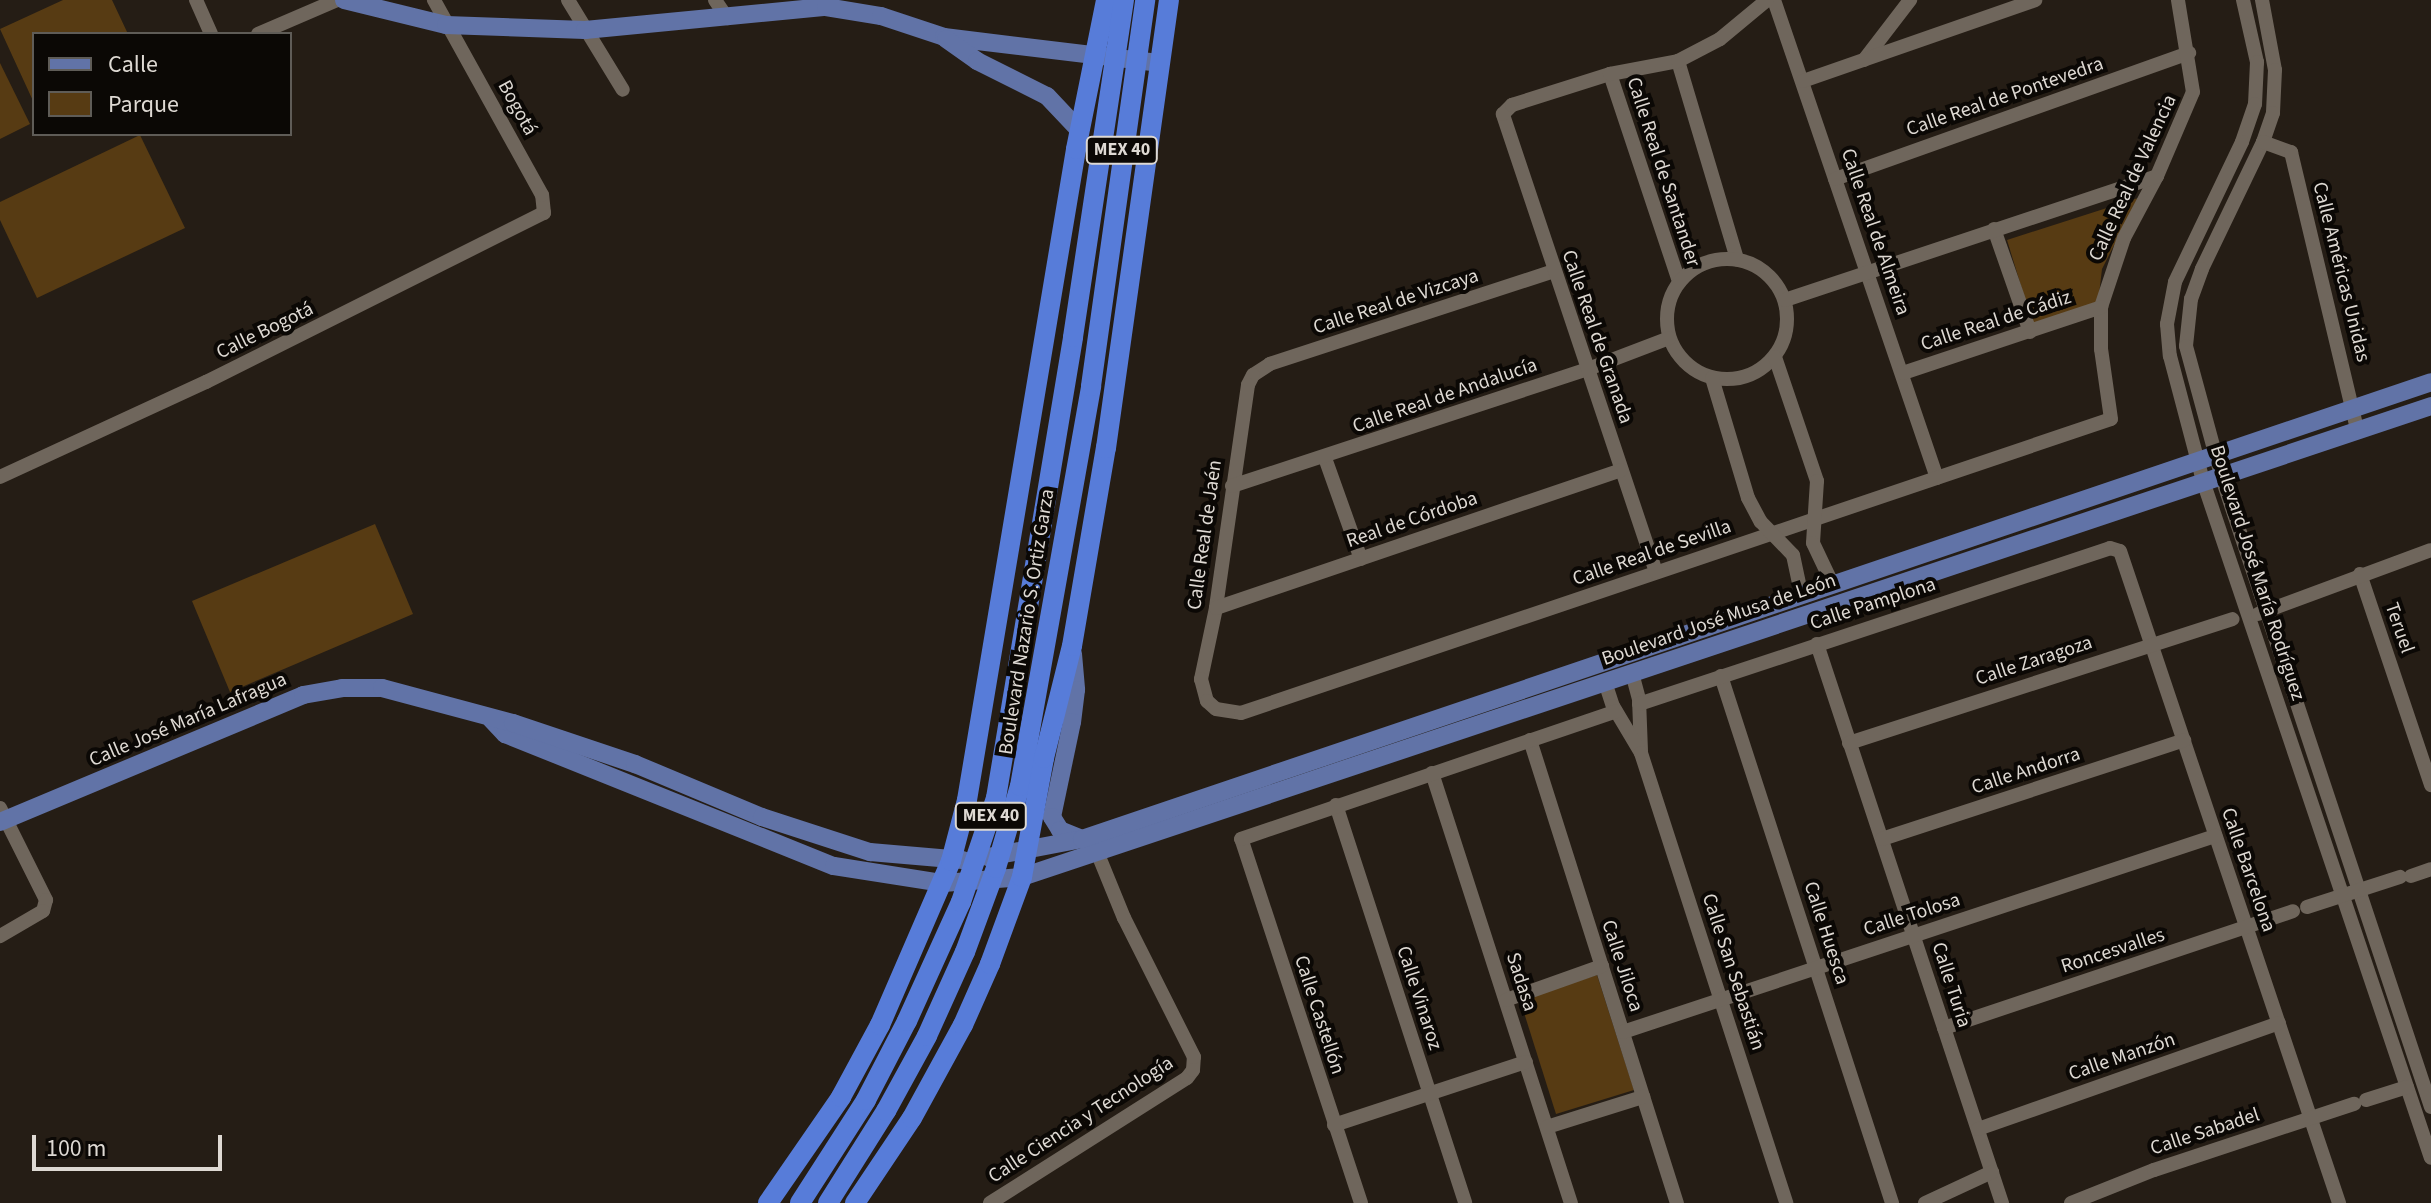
<!DOCTYPE html>
<html>
<head>
<meta charset="utf-8">
<style>
  body { margin:0 }
  #map { position:relative; width:2431px; height:1203px; overflow:hidden; background:#251d15; font-family:"Source Sans 3",sans-serif }
  div>[style] { position:absolute }
  .green>* { inset:0; background:#573b13 }
  .minor>* { height:14px; margin:-7px; padding:0 7px; transform-origin:7px; border-radius:7px; background:#6f665c }
  .minor>.ring { margin:-7px; padding:0; box-sizing:content-box; background:none; border:14px solid #6f665c; border-radius:50% }
  .major>* { height:18px; margin:-9px; padding:0 9px; transform-origin:9px; border-radius:9px; background:#6173a7 }
  .highway>* { height:20px; margin:-10px; padding:0 10px; transform-origin:10px; border-radius:10px; background:#577cd9 }
  span { translate:-50% -50%; white-space:nowrap; text-align:center; line-height:1.15; -webkit-text-stroke:8px #0b0805; paint-order:stroke }
  .shield-label span { padding:2px 6px; background:#0b0805; border:2px solid; border-radius:6px; -webkit-text-stroke-width:0 }
  .shield-label { font-size:18px; color:#ded9d3; font-weight:700 }
  .street-label { font-size:20px; color:#ded9d3 }
  .legend { position:absolute; left:32px; top:32px; width:260px; height:104px; box-sizing:border-box; background:#0b0805; border:2px solid #5f5c57; margin:0; padding:10px 14px; list-style:none; font-size:24px; color:#ded9d3 }
  .legend li { display:flex; align-items:center; gap:16px; height:40px }
  .legend b { width:40px; border:2px solid #5f5c57 }
  .scale { position:absolute; left:32px; top:1135px; width:190px; height:36px; box-sizing:border-box; border:4px solid #ded9d3; border-top:0; padding-left:10px; font-size:24px; line-height:28px; white-space:nowrap; color:#ded9d3; -webkit-text-stroke:6px #0b0805; paint-order:stroke }
</style>
</head>
<body>
<div id="map">
  <div class="green">
    <div style="clip-path:polygon(63px 0,112px 0,128px 34px,34px 34px,34px 103px,0 29px)"></div>
    <div style="clip-path:polygon(0 63px,30px 124px,0 139px)"></div>
    <div style="clip-path:polygon(140px 135px,185px 228px,37px 298px,0 220px,0 202px)"></div>
    <div style="clip-path:polygon(2138px 198px,2102px 269px,2098px 303px,2033px 325px,2007px 240px)"></div>
    <div style="clip-path:polygon(375px 524px,413px 614px,230px 692px,192px 601px)"></div>
    <div style="clip-path:polygon(1597px 975px,1634px 1090px,1556px 1114px,1520px 1000px)"></div>
  </div>
  <div class="minor">
    <div style="left:196px;top:0;width:37px;rotate:66deg"></div>
    <div style="left:568px;top:0;width:105px;rotate:58.6deg"></div>
    <div style="left:715px;top:0;width:22px;rotate:56deg"></div>
    <div style="left:1774px;top:0;width:505px;rotate:71.17deg"></div>
    <div style="left:2243px;top:0;width:64px;rotate:77.3deg"></div>
    <div style="left:2257px;top:62px;width:42px;rotate:92.7deg"></div>
    <div style="left:2255px;top:104px;width:40px;rotate:108.9deg"></div>
    <div style="left:2242px;top:142px;width:155px;rotate:115.6deg"></div>
    <div style="left:2175px;top:282px;width:43px;rotate:100.8deg"></div>
    <div style="left:2167px;top:324px;width:32px;rotate:85deg"></div>
    <div style="left:2170px;top:356px;width:129px;rotate:75.2deg"></div>
    <div style="left:2203px;top:481px;width:714px;rotate:71.39deg"></div>
    <div style="left:2262px;top:0;width:71px;rotate:79.5deg"></div>
    <div style="left:2275px;top:70px;width:43px;rotate:92.7deg"></div>
    <div style="left:2273px;top:113px;width:31px;rotate:109deg"></div>
    <div style="left:2263px;top:142px;width:141px;rotate:115.7deg"></div>
    <div style="left:2202px;top:269px;width:32px;rotate:110deg"></div>
    <div style="left:2191px;top:299px;width:47px;rotate:96.1deg"></div>
    <div style="left:2186px;top:346px;width:134px;rotate:74.8deg"></div>
    <div style="left:2221px;top:475px;width:666px;rotate:71.62deg"></div>
    <div style="left:258px;top:34px;width:86px;rotate:-23.3deg"></div>
    <div style="left:1864px;top:60px;width:76px;rotate:-52.5deg"></div>
    <div style="left:1678px;top:61px;width:207px;rotate:73.4deg"></div>
    <div style="left:1610px;top:74px;width:219px;rotate:71.6deg"></div>
    <div style="left:1803px;top:81px;width:246px;rotate:-19.2deg"></div>
    <div style="left:2263px;top:142px;width:30px;rotate:20deg"></div>
    <div style="left:2291px;top:152px;width:286px;rotate:76.6deg"></div>
    <div style="left:1835px;top:179px;width:376px;rotate:-19.6deg"></div>
    <div style="left:1994px;top:229px;width:109px;rotate:70.7deg"></div>
    <div class="ring" style="left:1667px;top:259px;width:106px;height:106px"></div>
    <div style="left:1554px;top:271px;width:299px;rotate:161.9deg"></div>
    <div style="left:1270px;top:364px;width:20px;rotate:147deg"></div>
    <div style="left:1253px;top:375px;width:11px;rotate:117deg"></div>
    <div style="left:1248px;top:385px;width:225px;rotate:98.2deg"></div>
    <div style="left:1216px;top:608px;width:73px;rotate:101.9deg"></div>
    <div style="left:1201px;top:679px;width:23px;rotate:75deg"></div>
    <div style="left:1207px;top:701px;width:12px;rotate:42deg"></div>
    <div style="left:1216px;top:709px;width:25px;rotate:9deg"></div>
    <div style="left:1241px;top:713px;width:918px;rotate:-18.67deg"></div>
    <div style="left:2111px;top:419px;width:71px;rotate:-98.1deg"></div>
    <div style="left:2101px;top:349px;width:42px;rotate:-90deg"></div>
    <div style="left:2101px;top:307px;width:73px;rotate:-71.6deg"></div>
    <div style="left:2124px;top:238px;width:70px;rotate:-62deg"></div>
    <div style="left:2157px;top:176px;width:91px;rotate:-66.8deg"></div>
    <div style="left:2193px;top:92px;width:93px;rotate:-99.3deg"></div>
    <div style="left:1785px;top:300px;width:392px;rotate:-18.4deg"></div>
    <div style="left:1775px;top:357px;width:131px;rotate:71.3deg"></div>
    <div style="left:1817px;top:481px;width:62px;rotate:93.7deg"></div>
    <div style="left:1813px;top:543px;width:44px;rotate:64.6deg"></div>
    <div style="left:1903px;top:373px;width:209px;rotate:-18.4deg"></div>
    <div style="left:1712px;top:378px;width:125px;rotate:73.3deg"></div>
    <div style="left:1748px;top:498px;width:27px;rotate:62deg"></div>
    <div style="left:1761px;top:522px;width:46px;rotate:45.9deg"></div>
    <div style="left:1793px;top:555px;width:38px;rotate:78deg"></div>
    <div style="left:1325px;top:458px;width:107px;rotate:70.4deg"></div>
    <div style="left:0;top:477px;width:227px;rotate:-24.8deg"></div>
    <div style="left:206px;top:382px;width:378px;rotate:-26.6deg"></div>
    <div style="left:544px;top:213px;width:18px;rotate:-96deg"></div>
    <div style="left:542px;top:195px;width:223px;rotate:-119deg"></div>
    <div style="left:1232px;top:486px;width:375px;rotate:-18.2deg"></div>
    <div style="left:1588px;top:369px;width:87px;rotate:-20.9deg"></div>
    <div style="left:1656px;top:572px;width:483px;rotate:-108.5deg"></div>
    <div style="left:1503px;top:114px;width:13px;rotate:-45deg"></div>
    <div style="left:1512px;top:105px;width:103px;rotate:-17.6deg"></div>
    <div style="left:1610px;top:74px;width:69px;rotate:-10.8deg"></div>
    <div style="left:1678px;top:61px;width:47px;rotate:-27.6deg"></div>
    <div style="left:1720px;top:39px;width:61px;rotate:-39.7deg"></div>
    <div style="left:2360px;top:574px;width:223px;rotate:71.4deg"></div>
    <div style="left:1216px;top:608px;width:428px;rotate:-18.8deg"></div>
    <div style="left:2258px;top:614px;width:184px;rotate:-20.3deg"></div>
    <div style="left:1817px;top:644px;width:589px;rotate:71.69deg"></div>
    <div style="left:1632px;top:673px;width:27px;rotate:75deg"></div>
    <div style="left:1639px;top:699px;width:53px;rotate:87.8deg"></div>
    <div style="left:1721px;top:676px;width:554px;rotate:72.02deg"></div>
    <div style="left:1605px;top:682px;width:25px;rotate:72deg"></div>
    <div style="left:1613px;top:706px;width:55px;rotate:59.2deg"></div>
    <div style="left:1641px;top:753px;width:473px;rotate:72.1deg"></div>
    <div style="left:1639px;top:704px;width:496px;rotate:-18.3deg"></div>
    <div style="left:2110px;top:548px;width:10px;rotate:17deg"></div>
    <div style="left:2120px;top:551px;width:688px;rotate:71.43deg"></div>
    <div style="left:1530px;top:740px;width:486px;rotate:72.4deg"></div>
    <div style="left:1849px;top:743px;width:403px;rotate:-17.9deg"></div>
    <div style="left:1432px;top:773px;width:452px;rotate:72.1deg"></div>
    <div style="left:1336px;top:805px;width:418px;rotate:72deg"></div>
    <div style="left:0;top:808px;width:103px;rotate:63.4deg"></div>
    <div style="left:46px;top:900px;width:11px;rotate:105deg"></div>
    <div style="left:43px;top:911px;width:50px;rotate:149.8deg"></div>
    <div style="left:1882px;top:839px;width:318px;rotate:-18.1deg"></div>
    <div style="left:2411px;top:876px;width:21px;rotate:-19deg"></div>
    <div style="left:2307px;top:907px;width:98px;rotate:-17.9deg"></div>
    <div style="left:1506px;top:1000px;width:102px;rotate:-19.5deg"></div>
    <div style="left:1944px;top:1028px;width:368px;rotate:-18.5deg"></div>
    <div style="left:1623px;top:1032px;width:624px;rotate:-18.32deg"></div>
    <div style="left:2366px;top:1100px;width:43px;rotate:-17.6deg"></div>
    <div style="left:1334px;top:1125px;width:202px;rotate:-18.2deg"></div>
    <div style="left:1547px;top:1127px;width:101px;rotate:-17.4deg"></div>
    <div style="left:1978px;top:1129px;width:319px;rotate:-19.4deg"></div>
    <div style="left:990px;top:1203px;width:233px;rotate:-32.4deg"></div>
    <div style="left:1187px;top:1078px;width:10px;rotate:-53deg"></div>
    <div style="left:1193px;top:1070px;width:13px;rotate:-86deg"></div>
    <div style="left:1194px;top:1057px;width:156px;rotate:-116.7deg"></div>
    <div style="left:1124px;top:918px;width:71px;rotate:-112.2deg"></div>
    <div style="left:1361px;top:1203px;width:383px;rotate:-108.2deg"></div>
    <div style="left:1241px;top:839px;width:396px;rotate:-18.8deg"></div>
    <div style="left:1925px;top:1203px;width:74px;rotate:-24.8deg"></div>
    <div style="left:2071px;top:1203px;width:89px;rotate:-21.7deg"></div>
    <div style="left:2154px;top:1170px;width:211px;rotate:-18.3deg"></div>
  </div>
  <div class="major">
    <div style="left:344px;top:0;width:105px;rotate:13.8deg"></div>
    <div style="left:446px;top:25px;width:139px;rotate:2.1deg"></div>
    <div style="left:585px;top:30px;width:242px;rotate:-5.5deg"></div>
    <div style="left:826px;top:7px;width:56px;rotate:9.3deg"></div>
    <div style="left:881px;top:16px;width:66px;rotate:18.4deg"></div>
    <div style="left:944px;top:37px;width:218px;rotate:6.9deg"></div>
    <div style="left:946px;top:39px;width:38px;rotate:35deg"></div>
    <div style="left:977px;top:61px;width:78px;rotate:26.6deg"></div>
    <div style="left:1047px;top:96px;width:48px;rotate:46.7deg"></div>
    <div style="left:1073px;top:654px;width:36px;rotate:85deg"></div>
    <div style="left:1076px;top:690px;width:32px;rotate:97deg"></div>
    <div style="left:1072px;top:722px;width:97px;rotate:101.9deg"></div>
    <div style="left:1052px;top:817px;width:15px;rotate:58deg"></div>
    <div style="left:1060px;top:830px;width:24px;rotate:22deg"></div>
    <div style="left:491px;top:719px;width:21px;rotate:47deg"></div>
    <div style="left:505px;top:734px;width:354px;rotate:21.9deg"></div>
    <div style="left:834px;top:866px;width:110px;rotate:8.9deg"></div>
    <div style="left:943px;top:883px;width:79px;rotate:-4.3deg"></div>
    <div style="left:1022px;top:877px;width:1486px;rotate:-18.48deg"></div>
    <div style="left:0;top:822px;width:329px;rotate:-22.7deg"></div>
    <div style="left:303px;top:695px;width:40px;rotate:-10deg"></div>
    <div style="left:342px;top:688px;width:40px"></div>
    <div style="left:382px;top:688px;width:136px;rotate:15deg"></div>
    <div style="left:513px;top:723px;width:129px;rotate:18.6deg"></div>
    <div style="left:635px;top:764px;width:138px;rotate:22.7deg"></div>
    <div style="left:762px;top:817px;width:114px;rotate:18deg"></div>
    <div style="left:870px;top:852px;width:93px;rotate:4.9deg"></div>
    <div style="left:988px;top:857px;width:96px;rotate:-10.8deg"></div>
    <div style="left:1082px;top:839px;width:1424px;rotate:-18.71deg"></div>
  </div>
  <div class="highway">
    <div style="left:768px;top:1203px;width:129px;rotate:-55.4deg"></div>
    <div style="left:841px;top:1097px;width:82px;rotate:-61.6deg"></div>
    <div style="left:880px;top:1025px;width:179px;rotate:-66.6deg"></div>
    <div style="left:951px;top:861px;width:63px;rotate:-75.3deg"></div>
    <div style="left:967px;top:800px;width:660px;rotate:-80.49deg"></div>
    <div style="left:1076px;top:149px;width:152px;rotate:-78.6deg"></div>
    <div style="left:800px;top:1203px;width:122px;rotate:-57.3deg"></div>
    <div style="left:866px;top:1100px;width:89px;rotate:-62.6deg"></div>
    <div style="left:907px;top:1021px;width:131px;rotate:-65.6deg"></div>
    <div style="left:961px;top:902px;width:110px;rotate:-71.4deg"></div>
    <div style="left:996px;top:798px;width:467px;rotate:-80.5deg"></div>
    <div style="left:1073px;top:337px;width:341px;rotate:-81.4deg"></div>
    <div style="left:828px;top:1203px;width:109px;rotate:-57.8deg"></div>
    <div style="left:886px;top:1111px;width:85px;rotate:-61.3deg"></div>
    <div style="left:927px;top:1036px;width:92px;rotate:-65.7deg"></div>
    <div style="left:965px;top:952px;width:90px;rotate:-69.7deg"></div>
    <div style="left:996px;top:868px;width:85px;rotate:-73.7deg"></div>
    <div style="left:1020px;top:786px;width:406px;rotate:-79.9deg"></div>
    <div style="left:1091px;top:386px;width:390px;rotate:-82deg"></div>
    <div style="left:855px;top:1203px;width:102px;rotate:-56.2deg"></div>
    <div style="left:912px;top:1118px;width:106px;rotate:-61.3deg"></div>
    <div style="left:963px;top:1025px;width:67px;rotate:-66.1deg"></div>
    <div style="left:990px;top:964px;width:93px;rotate:-69.8deg"></div>
    <div style="left:1022px;top:877px;width:121px;rotate:-79.5deg"></div>
    <div style="left:1044px;top:758px;width:115px;rotate:-76deg"></div>
    <div style="left:1072px;top:646px;width:201px;rotate:-80.3deg"></div>
    <div style="left:1106px;top:448px;width:452px;rotate:-82deg"></div>
  </div>
  <div class="shield-label">
    <span style="left:1122px;top:150px">MEX 40</span>
    <span style="left:991px;top:816px">MEX 40</span>
  </div>
  <div class="street-label">
    <span style="left:2005px;top:97px;rotate:-19deg">Calle Real de Pontevedra</span>
    <span style="left:517px;top:108px;rotate:61deg">Bogotá</span>
    <span style="left:1663px;top:172px;rotate:72deg">Calle Real de Santander</span>
    <span style="left:2133px;top:178px;rotate:-65deg">Calle Real de Valencia</span>
    <span style="left:1875px;top:232px;rotate:71deg">Calle Real de Almeira</span>
    <span style="left:2341px;top:272px;rotate:76deg">Calle Américas Unidas</span>
    <span style="left:1396px;top:302px;rotate:-18deg">Calle Real de Vizcaya</span>
    <span style="left:1996px;top:321px;rotate:-18deg">Calle Real de Cádiz</span>
    <span style="left:265px;top:331px;rotate:-26deg">Calle Bogotá</span>
    <span style="left:1597px;top:337px;rotate:71deg">Calle Real de Granada</span>
    <span style="left:1445px;top:396px;rotate:-19deg">Calle Real de Andalucía</span>
    <span style="left:1412px;top:520px;rotate:-19deg">Real de Córdoba</span>
    <span style="left:1205px;top:535px;rotate:-82deg">Calle Real de Jaén</span>
    <span style="left:1652px;top:553px;rotate:-19deg">Calle Real de Sevilla</span>
    <span style="left:2257px;top:573px;rotate:72deg">Boulevard José María Rodríguez</span>
    <span style="left:1873px;top:604px;rotate:-18deg">Calle Pamplona</span>
    <span style="left:1719px;top:620px;rotate:-19deg">Boulevard José Musa de León</span>
    <span style="left:1027px;top:622px;rotate:-81deg">Boulevard Nazario S. Ortiz Garza</span>
    <span style="left:2399px;top:628px;rotate:71deg">Teruel</span>
    <span style="left:2034px;top:661px;rotate:-18deg">Calle Zaragoza</span>
    <span style="left:188px;top:720px;rotate:-23deg">Calle José María Lafragua</span>
    <span style="left:2026px;top:771px;rotate:-18deg">Calle Andorra</span>
    <span style="left:2248px;top:870px;rotate:71deg">Calle Barcelona</span>
    <span style="left:1912px;top:915px;rotate:-18deg">Calle Tolosa</span>
    <span style="left:1826px;top:933px;rotate:72deg">Calle Huesca</span>
    <span style="left:2113px;top:951px;rotate:-18deg">Roncesvalles</span>
    <span style="left:1622px;top:966px;rotate:72deg">Calle Jiloca</span>
    <span style="left:1733px;top:972px;rotate:72deg">Calle San Sebastián</span>
    <span style="left:1521px;top:982px;rotate:72deg">Sadasa</span>
    <span style="left:1951px;top:985px;rotate:72deg">Calle Turia</span>
    <span style="left:1419px;top:998px;rotate:72deg">Calle Vinaroz</span>
    <span style="left:1319px;top:1015px;rotate:72deg">Calle Castellón</span>
    <span style="left:2122px;top:1057px;rotate:-19deg">Calle Manzón</span>
    <span style="left:1081px;top:1120px;rotate:-33deg">Calle Ciencia y Tecnología</span>
    <span style="left:2205px;top:1132px;rotate:-18deg">Calle Sabadel</span>
  </div>
  <ul class="legend">
  <li><b style="height:10px;background:#6173a7"></b>Calle</li>
  <li><b style="height:22px;background:#573b13"></b>Parque</li>
  </ul>
  <div class="scale">100 m</div>
</div>
</body>
</html>
